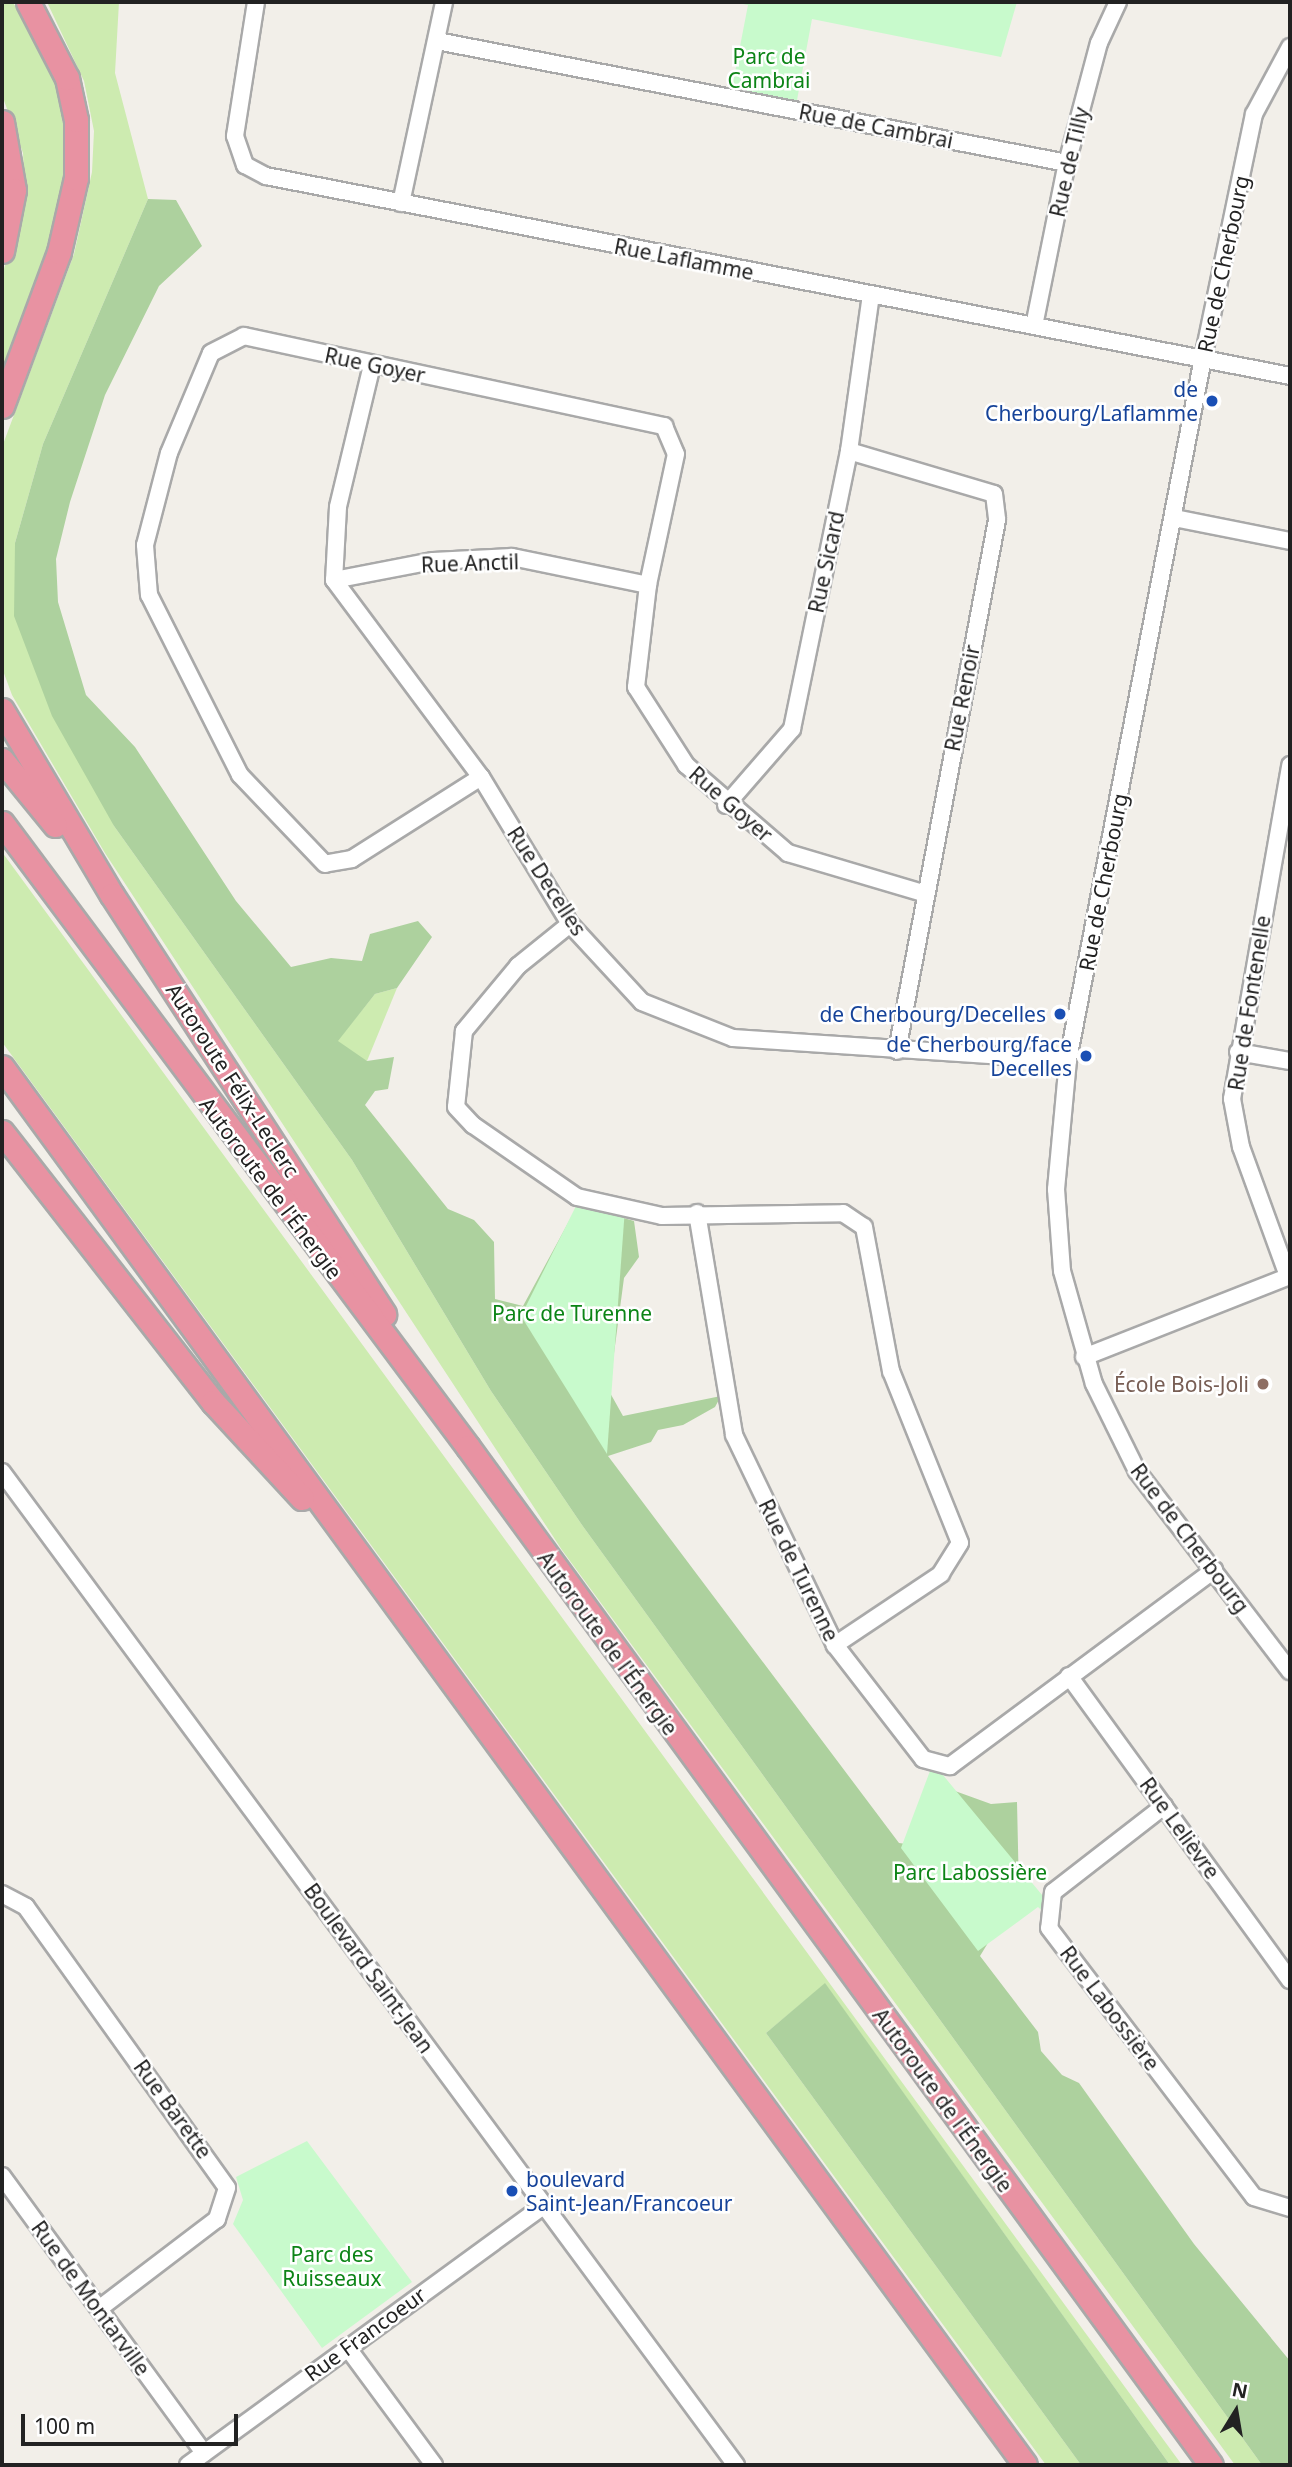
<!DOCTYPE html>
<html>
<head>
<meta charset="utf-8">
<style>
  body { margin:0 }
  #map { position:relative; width:1292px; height:2467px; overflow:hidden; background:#f2efe9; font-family:"Noto Sans",sans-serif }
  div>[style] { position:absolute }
  .grass>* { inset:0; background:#cdebb0 }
  .forest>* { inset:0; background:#add19e }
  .park>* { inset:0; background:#c8facc }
  .roads { filter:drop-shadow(2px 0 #a9a9a9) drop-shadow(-2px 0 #a9a9a9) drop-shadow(0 2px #a9a9a9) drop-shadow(0 -2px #a9a9a9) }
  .minor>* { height:16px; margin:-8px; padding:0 8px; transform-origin:8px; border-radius:8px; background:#fff }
  .highway>* { height:23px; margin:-11.5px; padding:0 11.5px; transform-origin:11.5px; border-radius:11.5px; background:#e892a2 }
  .dots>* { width:19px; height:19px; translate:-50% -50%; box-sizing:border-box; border:4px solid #fff; border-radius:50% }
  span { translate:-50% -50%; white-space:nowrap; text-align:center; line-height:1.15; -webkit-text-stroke:5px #fff; paint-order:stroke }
  .park-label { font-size:21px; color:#0c8416 }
  .street-label { font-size:21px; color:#222 }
  .transit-label { font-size:21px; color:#164399 }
  .right { translate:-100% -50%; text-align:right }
  .left { translate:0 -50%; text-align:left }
  .education-label { font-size:21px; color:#785e54 }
  .frame { position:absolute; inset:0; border:4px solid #222; pointer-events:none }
  .north { position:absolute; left:1201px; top:2376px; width:70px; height:70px; -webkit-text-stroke:5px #fff; paint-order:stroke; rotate:11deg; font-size:19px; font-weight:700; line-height:28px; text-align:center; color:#222 }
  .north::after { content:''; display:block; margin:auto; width:24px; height:32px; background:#222; clip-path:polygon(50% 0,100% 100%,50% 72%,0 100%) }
  .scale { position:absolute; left:21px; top:2414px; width:217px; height:32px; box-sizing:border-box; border:4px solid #222; border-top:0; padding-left:9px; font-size:21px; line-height:24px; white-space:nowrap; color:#222; -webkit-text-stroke:5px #fff; paint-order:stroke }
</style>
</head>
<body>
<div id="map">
  <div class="grass">
    <div style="clip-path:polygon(2px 2px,12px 2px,31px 25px,57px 81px,67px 151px,59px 219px,2px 373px,2px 276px,25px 196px,23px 153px,2px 95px)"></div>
    <div style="clip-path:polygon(47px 2px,119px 2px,115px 73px,148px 199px,43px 444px,15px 543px,114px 826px,352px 1160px,491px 1391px,582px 1525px,1262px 2465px,1235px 2465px,562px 1550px,105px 853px,12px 695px,2px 668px,2px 447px,74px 254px,92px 172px,94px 131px,84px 81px)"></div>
    <div style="clip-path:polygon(2px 852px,1182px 2465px,1170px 2465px,825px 1984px,766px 2033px,1081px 2465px,1046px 2465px,2px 1042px)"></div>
    <div style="clip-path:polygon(397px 988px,367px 1061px,355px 1056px,337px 1041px,375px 994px)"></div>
  </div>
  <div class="forest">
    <div style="clip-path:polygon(148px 199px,176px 200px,202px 246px,159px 286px,105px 395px,70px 502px,56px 559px,58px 602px,86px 695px,135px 747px,236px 901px,291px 967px,331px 958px,362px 961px,370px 934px,418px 921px,432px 937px,397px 988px,375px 994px,338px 1041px,367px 1061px,394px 1057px,388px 1089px,375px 1091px,365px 1105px,448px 1209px,474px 1220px,494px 1242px,495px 1299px,523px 1306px,574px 1212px,589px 1208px,634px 1221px,639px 1257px,624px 1278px,609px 1391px,623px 1416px,721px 1396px,715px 1407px,683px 1425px,658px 1430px,651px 1442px,608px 1456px,899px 1843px,914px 1845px,955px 1791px,991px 1804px,1017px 1802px,1019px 1892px,980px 1956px,1038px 2032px,1041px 2051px,1062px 2075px,1079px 2083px,1194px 2244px,1290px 2361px,1290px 2465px,1262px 2465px,582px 1525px,491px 1391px,352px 1160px,114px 826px,52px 716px,14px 616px,15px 543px,43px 444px)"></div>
    <div style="clip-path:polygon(825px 1983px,1170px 2465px,1081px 2465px,766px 2033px)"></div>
  </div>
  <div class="park">
    <div style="clip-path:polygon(733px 2px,1017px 2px,1001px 57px,812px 19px,795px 111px,730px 98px,748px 5px)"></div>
    <div style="clip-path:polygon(580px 1198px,625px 1208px,607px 1454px,521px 1316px)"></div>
    <div style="clip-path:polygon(933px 1763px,1052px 1907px,1050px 1918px,1038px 1907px,978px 1951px,901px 1848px)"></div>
    <div style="clip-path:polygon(307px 2141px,412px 2282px,322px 2348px,233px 2224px,243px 2200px,236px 2177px)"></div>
  </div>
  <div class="roads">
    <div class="minor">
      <div style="left:256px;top:2px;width:136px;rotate:98.9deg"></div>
      <div style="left:235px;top:136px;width:31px;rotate:71deg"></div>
      <div style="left:245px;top:165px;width:24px;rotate:28deg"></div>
      <div style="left:266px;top:176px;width:1043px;rotate:11.05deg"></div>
      <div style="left:437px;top:41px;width:642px;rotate:10.96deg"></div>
      <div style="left:1290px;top:47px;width:76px;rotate:118.2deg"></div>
      <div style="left:1254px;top:114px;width:249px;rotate:101.8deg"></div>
      <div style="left:1203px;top:358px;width:715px;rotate:100.89deg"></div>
      <div style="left:1068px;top:1060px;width:130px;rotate:95.3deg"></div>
      <div style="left:1056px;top:1189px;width:82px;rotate:85.8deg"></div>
      <div style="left:1062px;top:1271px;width:117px;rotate:74.2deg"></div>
      <div style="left:1094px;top:1384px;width:97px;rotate:63.7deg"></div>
      <div style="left:1137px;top:1471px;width:252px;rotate:52.6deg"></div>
      <div style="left:401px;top:203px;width:206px;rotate:-77.9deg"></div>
      <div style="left:1034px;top:326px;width:166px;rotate:-78.6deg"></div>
      <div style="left:1067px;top:163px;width:124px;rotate:-75.1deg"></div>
      <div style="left:1099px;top:43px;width:45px;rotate:-65.1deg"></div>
      <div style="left:372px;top:365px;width:146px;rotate:103.5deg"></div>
      <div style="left:338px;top:507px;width:73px;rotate:93.1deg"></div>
      <div style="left:334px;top:580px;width:246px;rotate:53.3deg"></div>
      <div style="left:481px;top:777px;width:172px;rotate:58.8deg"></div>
      <div style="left:570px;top:924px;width:106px;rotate:47.3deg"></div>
      <div style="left:642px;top:1002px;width:98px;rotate:21.6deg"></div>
      <div style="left:733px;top:1038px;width:336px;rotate:3.8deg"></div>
      <div style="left:849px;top:451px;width:151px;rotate:16.5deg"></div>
      <div style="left:994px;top:494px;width:26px;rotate:83deg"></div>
      <div style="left:997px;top:520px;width:540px;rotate:100.67deg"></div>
      <div style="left:1174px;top:518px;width:118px;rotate:11.2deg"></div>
      <div style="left:334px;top:580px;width:101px;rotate:-10.9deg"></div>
      <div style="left:433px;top:561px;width:79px;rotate:-2.9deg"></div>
      <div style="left:512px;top:557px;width:139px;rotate:11.6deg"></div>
      <div style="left:481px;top:777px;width:153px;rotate:147.6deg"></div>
      <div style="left:352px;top:859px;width:27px;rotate:170deg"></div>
      <div style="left:325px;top:864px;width:123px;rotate:-133.7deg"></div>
      <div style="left:240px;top:775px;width:202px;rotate:-116.8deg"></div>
      <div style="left:149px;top:595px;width:50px;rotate:-94.6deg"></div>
      <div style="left:145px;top:545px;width:95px;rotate:-75.4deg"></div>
      <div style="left:169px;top:453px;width:108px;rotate:-67.2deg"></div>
      <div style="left:211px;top:353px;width:37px;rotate:-27deg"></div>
      <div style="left:244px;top:336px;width:430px;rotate:12.1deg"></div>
      <div style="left:664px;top:426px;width:30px;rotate:67deg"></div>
      <div style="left:676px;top:454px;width:134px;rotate:102.1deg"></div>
      <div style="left:648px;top:585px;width:103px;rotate:96.7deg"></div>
      <div style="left:636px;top:687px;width:93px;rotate:57.3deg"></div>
      <div style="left:686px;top:765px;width:135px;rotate:40.8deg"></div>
      <div style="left:788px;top:853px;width:141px;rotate:16.5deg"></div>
      <div style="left:726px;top:805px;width:101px;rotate:-49deg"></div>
      <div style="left:792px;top:729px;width:284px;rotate:-78.4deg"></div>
      <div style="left:849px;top:451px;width:158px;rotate:-82deg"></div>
      <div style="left:570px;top:924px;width:67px;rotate:141.1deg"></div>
      <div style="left:518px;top:966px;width:85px;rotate:129.7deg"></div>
      <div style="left:464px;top:1031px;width:76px;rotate:96deg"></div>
      <div style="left:456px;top:1107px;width:25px;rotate:47deg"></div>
      <div style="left:473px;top:1125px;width:126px;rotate:34.7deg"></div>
      <div style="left:577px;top:1197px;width:87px;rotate:12.6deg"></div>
      <div style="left:662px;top:1216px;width:181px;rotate:-0.9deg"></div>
      <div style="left:843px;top:1213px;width:25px;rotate:34deg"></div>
      <div style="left:864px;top:1227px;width:147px;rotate:79.4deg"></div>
      <div style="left:891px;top:1371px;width:185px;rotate:68.1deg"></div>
      <div style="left:960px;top:1543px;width:36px;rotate:122deg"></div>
      <div style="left:941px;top:1574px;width:128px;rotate:146.2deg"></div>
      <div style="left:1238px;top:1052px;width:53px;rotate:9.8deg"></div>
      <div style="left:697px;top:1213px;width:225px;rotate:80.5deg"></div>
      <div style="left:734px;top:1435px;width:233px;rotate:64.3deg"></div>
      <div style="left:835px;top:1645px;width:144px;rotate:52.3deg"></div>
      <div style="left:923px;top:1759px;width:28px;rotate:15deg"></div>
      <div style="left:950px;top:1766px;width:329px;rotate:-36.6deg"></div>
      <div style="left:1288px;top:1276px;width:137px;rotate:-110deg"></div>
      <div style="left:1241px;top:1147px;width:49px;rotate:-100.6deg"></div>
      <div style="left:1232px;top:1099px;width:339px;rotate:-80.1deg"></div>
      <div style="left:1084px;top:1357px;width:221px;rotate:-21.5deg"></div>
      <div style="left:2px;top:1472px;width:1235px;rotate:53.53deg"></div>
      <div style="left:1069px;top:1676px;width:376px;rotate:54deg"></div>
      <div style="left:1164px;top:1806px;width:140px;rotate:142.2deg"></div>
      <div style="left:1053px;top:1892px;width:36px;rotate:96deg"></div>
      <div style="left:1049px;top:1928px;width:338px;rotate:52.7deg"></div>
      <div style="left:1254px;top:2197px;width:38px;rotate:17deg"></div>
      <div style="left:2px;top:1894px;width:27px;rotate:28deg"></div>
      <div style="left:26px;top:1907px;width:345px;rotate:54.4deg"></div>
      <div style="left:227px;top:2188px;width:33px;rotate:108deg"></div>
      <div style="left:217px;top:2219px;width:148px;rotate:142.7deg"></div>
      <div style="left:2px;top:2176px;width:343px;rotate:53.9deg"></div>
      <div style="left:347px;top:2347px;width:147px;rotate:53.6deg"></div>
      <div style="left:188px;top:2465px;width:441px;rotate:-36.1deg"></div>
    </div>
    <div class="highway">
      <div style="left:2px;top:122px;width:69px;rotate:80deg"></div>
      <div style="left:14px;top:190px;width:62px;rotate:101.1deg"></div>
      <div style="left:2px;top:406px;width:164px;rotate:-69.7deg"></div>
      <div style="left:59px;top:252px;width:76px;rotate:-77.1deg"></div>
      <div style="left:76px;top:178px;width:58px;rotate:-90deg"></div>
      <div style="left:76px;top:120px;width:43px;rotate:-102.1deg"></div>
      <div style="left:67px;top:78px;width:85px;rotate:-117.2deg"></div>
      <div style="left:2px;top:710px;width:215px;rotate:59.3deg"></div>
      <div style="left:112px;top:895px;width:500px;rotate:57deg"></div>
      <div style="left:2px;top:760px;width:84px;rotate:50.8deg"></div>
      <div style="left:2px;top:823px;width:779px;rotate:53.25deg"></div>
      <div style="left:468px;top:1447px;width:1260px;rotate:53.88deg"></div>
      <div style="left:2px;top:1067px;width:1732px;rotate:53.8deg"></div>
      <div style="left:2px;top:1132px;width:343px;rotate:52deg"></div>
      <div style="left:213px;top:1402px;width:131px;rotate:47.2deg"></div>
    </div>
  </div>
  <div class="dots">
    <div style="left:1212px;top:401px;background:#1a4fb4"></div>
    <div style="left:1060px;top:1014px;background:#1a4fb4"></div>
    <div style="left:1086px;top:1056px;background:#1a4fb4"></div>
    <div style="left:1263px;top:1384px;background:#8d6e63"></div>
    <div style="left:512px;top:2191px;background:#1a4fb4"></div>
  </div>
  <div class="park-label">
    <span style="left:769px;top:68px">Parc de<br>Cambrai</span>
    <span style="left:572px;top:1313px">Parc de Turenne</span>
    <span style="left:970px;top:1872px">Parc Labossière</span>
    <span style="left:332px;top:2266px">Parc des<br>Ruisseaux</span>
  </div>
  <div class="street-label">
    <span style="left:876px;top:126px;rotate:11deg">Rue de Cambrai</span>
    <span style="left:1069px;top:162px;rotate:-77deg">Rue de Tilly</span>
    <span style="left:684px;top:259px;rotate:11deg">Rue Laflamme</span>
    <span style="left:1223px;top:264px;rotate:-78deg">Rue de Cherbourg</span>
    <span style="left:375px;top:365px;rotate:12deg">Rue Goyer</span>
    <span style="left:826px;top:562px;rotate:-78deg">Rue Sicard</span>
    <span style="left:470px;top:563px;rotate:-2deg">Rue Anctil</span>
    <span style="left:962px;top:698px;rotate:-79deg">Rue Renoir</span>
    <span style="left:731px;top:804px;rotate:41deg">Rue Goyer</span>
    <span style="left:547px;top:881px;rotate:57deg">Rue Decelles</span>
    <span style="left:1103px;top:882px;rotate:-79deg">Rue de Cherbourg</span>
    <span style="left:1249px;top:1003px;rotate:-81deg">Rue de Fontenelle</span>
    <span style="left:233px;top:1080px;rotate:57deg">Autoroute Félix-Leclerc</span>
    <span style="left:271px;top:1188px;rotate:53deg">Autoroute de l'Énergie</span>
    <span style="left:1190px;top:1538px;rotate:53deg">Rue de Cherbourg</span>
    <span style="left:799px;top:1570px;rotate:64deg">Rue de Turenne</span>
    <span style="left:608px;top:1643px;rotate:54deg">Autoroute de l'Énergie</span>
    <span style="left:1180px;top:1828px;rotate:54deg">Rue Lelièvre</span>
    <span style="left:369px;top:1968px;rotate:54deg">Boulevard Saint-Jean</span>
    <span style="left:1110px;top:2008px;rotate:53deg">Rue Labossière</span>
    <span style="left:943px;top:2100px;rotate:54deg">Autoroute de l'Énergie</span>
    <span style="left:173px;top:2109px;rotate:54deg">Rue Barette</span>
    <span style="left:91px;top:2298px;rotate:54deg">Rue de Montarville</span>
    <span style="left:365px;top:2334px;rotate:-36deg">Rue Francoeur</span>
  </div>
  <div class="transit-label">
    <span class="right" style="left:1198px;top:401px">de<br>Cherbourg/Laflamme</span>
    <span class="right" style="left:1046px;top:1014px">de Cherbourg/Decelles</span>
    <span class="right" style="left:1072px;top:1056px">de Cherbourg/face<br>Decelles</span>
    <span class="left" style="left:526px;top:2191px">boulevard<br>Saint-Jean/Francoeur</span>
  </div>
  <div class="education-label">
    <span class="right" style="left:1249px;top:1384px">École Bois-Joli</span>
  </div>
  <div class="frame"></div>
  <div class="north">N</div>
  <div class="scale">100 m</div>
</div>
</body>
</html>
